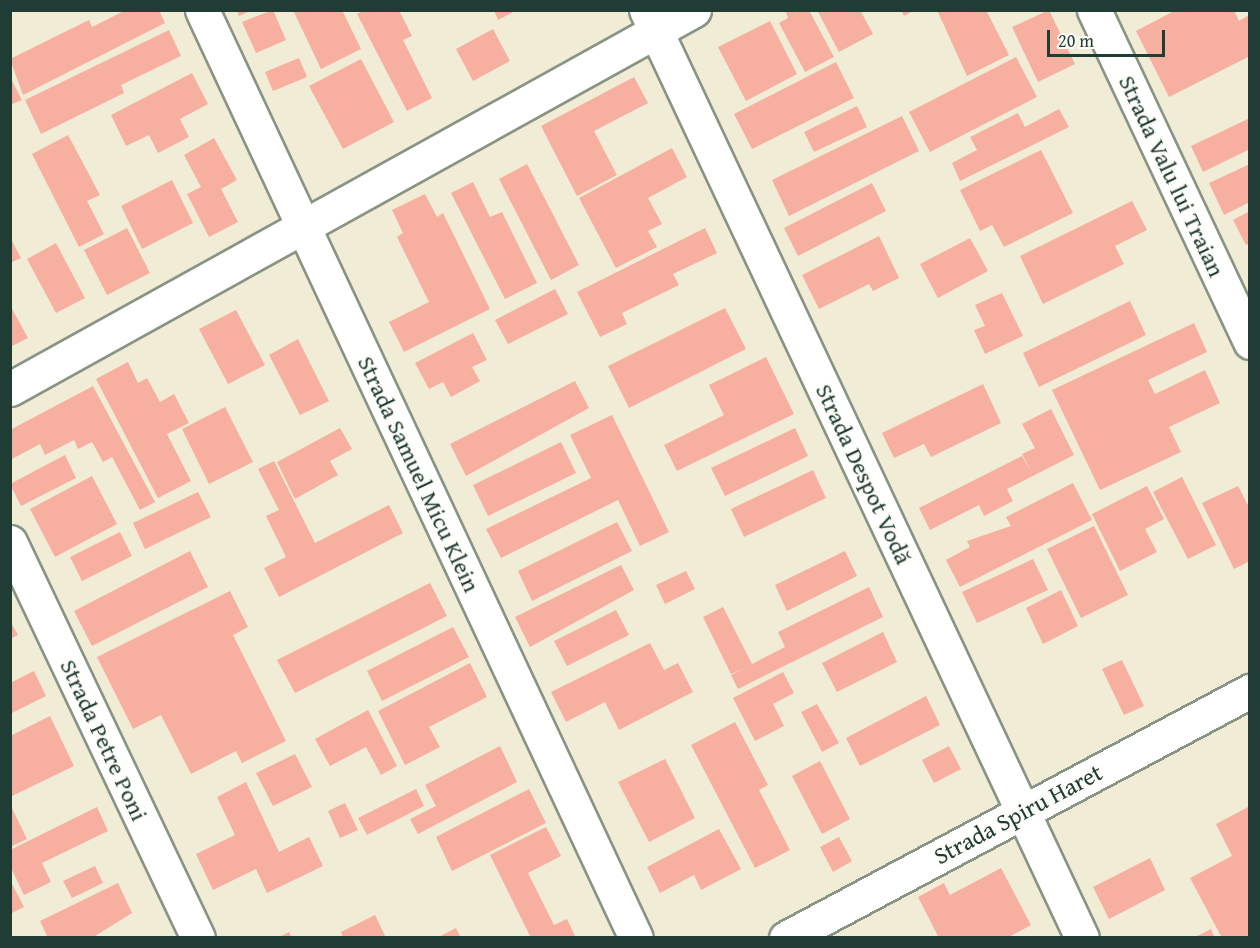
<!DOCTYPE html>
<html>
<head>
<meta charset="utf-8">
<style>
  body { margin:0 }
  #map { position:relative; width:1260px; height:948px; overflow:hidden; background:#f1ecd5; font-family:"Gentium Book Plus",serif }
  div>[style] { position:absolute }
  .building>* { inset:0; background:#f7afa0 }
  .roads { filter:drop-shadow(2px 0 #889484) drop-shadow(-2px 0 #889484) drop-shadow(0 2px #889484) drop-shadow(0 -2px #889484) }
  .street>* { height:33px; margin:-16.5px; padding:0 16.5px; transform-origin:16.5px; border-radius:16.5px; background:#fff }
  span { translate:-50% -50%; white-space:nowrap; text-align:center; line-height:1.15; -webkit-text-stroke:4.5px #fdfcf7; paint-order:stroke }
  .street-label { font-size:24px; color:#1f3d34 }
  .frame { position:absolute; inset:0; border:12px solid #1f3d34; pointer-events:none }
  .scale { position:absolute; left:1047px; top:30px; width:118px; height:27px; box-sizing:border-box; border:3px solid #1f3d34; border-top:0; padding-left:8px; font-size:18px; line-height:21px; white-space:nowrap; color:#1f3d34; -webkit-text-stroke:4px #fdfcf7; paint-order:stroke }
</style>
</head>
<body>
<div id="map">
  <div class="building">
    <div style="clip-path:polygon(126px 10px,159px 10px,165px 23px,23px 95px,10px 59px,89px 20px,92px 27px)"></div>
    <div style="clip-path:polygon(237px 10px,252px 10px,239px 16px)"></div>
    <div style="clip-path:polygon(273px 10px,286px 40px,256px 53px,242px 22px)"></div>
    <div style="clip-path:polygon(293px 10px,342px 10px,361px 49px,321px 69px)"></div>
    <div style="clip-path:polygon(364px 10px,399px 10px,412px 36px,403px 40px,432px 98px,407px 111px,357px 14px)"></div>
    <div style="clip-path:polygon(494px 10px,517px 10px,498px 20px)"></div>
    <div style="clip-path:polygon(785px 10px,809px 10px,834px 57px,805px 72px,779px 23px,788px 18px)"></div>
    <div style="clip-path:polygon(817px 10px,860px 10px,873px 34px,839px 52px)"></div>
    <div style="clip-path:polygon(901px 10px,914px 10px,904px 16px)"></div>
    <div style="clip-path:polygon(937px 10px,986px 10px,1009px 55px,967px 76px)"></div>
    <div style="clip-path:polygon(1049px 10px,1075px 64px,1038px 82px,1012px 27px)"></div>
    <div style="clip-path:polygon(1176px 10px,1234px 10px,1239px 21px,1249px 15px,1250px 56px,1169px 97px,1136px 31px)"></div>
    <div style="clip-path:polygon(770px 21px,797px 74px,746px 101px,718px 47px)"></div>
    <div style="clip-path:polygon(493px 29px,510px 61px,473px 81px,456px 49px)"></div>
    <div style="clip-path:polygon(169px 30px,181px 56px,121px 85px,124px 93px,41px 134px,25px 100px)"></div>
    <div style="clip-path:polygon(1016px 57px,1037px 97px,930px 152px,909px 112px)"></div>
    <div style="clip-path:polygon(299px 58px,307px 77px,273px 91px,265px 72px)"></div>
    <div style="clip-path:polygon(361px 59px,394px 122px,343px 149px,309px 86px)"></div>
    <div style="clip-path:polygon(836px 62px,854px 98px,752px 149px,734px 114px)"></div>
    <div style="clip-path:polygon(192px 73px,208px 104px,180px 119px,189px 137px,158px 153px,149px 135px,126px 146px,111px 115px)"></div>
    <div style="clip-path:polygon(10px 77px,22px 100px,10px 105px)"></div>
    <div style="clip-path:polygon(634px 77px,648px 103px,594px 131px,617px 175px,577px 196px,541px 126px)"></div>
    <div style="clip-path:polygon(857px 106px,867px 127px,814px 152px,804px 132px)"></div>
    <div style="clip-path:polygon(1059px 109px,1069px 127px,960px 181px,952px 163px,977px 150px,970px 137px,1018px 113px,1025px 127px)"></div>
    <div style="clip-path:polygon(902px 116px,919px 151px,789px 216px,772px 180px)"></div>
    <div style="clip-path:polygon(1250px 118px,1250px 149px,1203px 172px,1191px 146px)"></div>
    <div style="clip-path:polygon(68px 135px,100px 195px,87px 201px,104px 234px,79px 247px,32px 154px)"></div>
    <div style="clip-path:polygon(214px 138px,237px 180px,221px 189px,238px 222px,209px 237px,187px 194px,201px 187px,184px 155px)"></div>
    <div style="clip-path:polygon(672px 148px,687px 177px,648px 198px,662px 224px,648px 231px,657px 247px,616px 268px,579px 198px)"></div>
    <div style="clip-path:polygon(1041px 150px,1073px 213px,1004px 247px,992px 225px,980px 231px,960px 190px)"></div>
    <div style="clip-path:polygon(527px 164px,579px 265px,551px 280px,499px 179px)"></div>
    <div style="clip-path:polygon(1250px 164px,1250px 202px,1224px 215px,1209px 183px)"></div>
    <div style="clip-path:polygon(172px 180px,193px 223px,142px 249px,121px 206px)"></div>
    <div style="clip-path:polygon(473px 182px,490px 217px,502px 212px,537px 283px,505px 299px,451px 193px)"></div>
    <div style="clip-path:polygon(872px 183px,886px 211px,798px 256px,784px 228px)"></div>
    <div style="clip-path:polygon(425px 194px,437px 217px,443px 213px,490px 309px,404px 352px,389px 322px,429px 302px,397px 237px,403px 233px,392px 210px)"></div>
    <div style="clip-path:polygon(1132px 201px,1147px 230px,1115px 246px,1124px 264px,1043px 304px,1020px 256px)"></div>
    <div style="clip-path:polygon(1250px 211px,1250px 243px,1246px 245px,1233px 220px)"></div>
    <div style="clip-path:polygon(127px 228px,150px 273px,107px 295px,84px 250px)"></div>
    <div style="clip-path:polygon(705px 228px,717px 253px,673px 274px,679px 285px,622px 313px,627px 324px,600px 337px,577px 292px)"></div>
    <div style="clip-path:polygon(879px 236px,899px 278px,873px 291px,869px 284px,819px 309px,802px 275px)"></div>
    <div style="clip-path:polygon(10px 237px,21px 258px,10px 263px)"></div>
    <div style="clip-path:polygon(970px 238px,988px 271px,938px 298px,920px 264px)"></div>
    <div style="clip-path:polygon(56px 243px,85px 298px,56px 313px,27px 259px)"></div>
    <div style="clip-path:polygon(555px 289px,568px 314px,508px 344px,495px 320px)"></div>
    <div style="clip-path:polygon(1002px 293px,1023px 336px,985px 354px,974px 330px,985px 326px,975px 305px)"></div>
    <div style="clip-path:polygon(1130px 301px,1146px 335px,1039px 387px,1023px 353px)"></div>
    <div style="clip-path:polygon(10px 305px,28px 338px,10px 347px)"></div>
    <div style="clip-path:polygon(725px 308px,746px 349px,629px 408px,608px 366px)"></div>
    <div style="clip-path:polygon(236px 310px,265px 365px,228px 384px,199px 329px)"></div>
    <div style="clip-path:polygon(1194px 323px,1207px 352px,1148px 380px,1155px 394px,1205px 370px,1220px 403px,1169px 427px,1181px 452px,1100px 490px,1052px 390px)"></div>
    <div style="clip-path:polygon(473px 333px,487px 360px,472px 367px,480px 381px,451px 397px,443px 382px,429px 389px,415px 363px)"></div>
    <div style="clip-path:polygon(298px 339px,329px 401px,300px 415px,269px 355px)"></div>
    <div style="clip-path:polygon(766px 357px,794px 414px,677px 471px,664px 445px,724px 415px,709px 385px)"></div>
    <div style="clip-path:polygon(128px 362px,138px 383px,147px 378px,160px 402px,174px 394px,189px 423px,167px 434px,191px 481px,158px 498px,96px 379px)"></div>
    <div style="clip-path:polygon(575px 381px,589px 408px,466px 476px,450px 444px)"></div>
    <div style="clip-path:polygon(983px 384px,1001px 423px,931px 457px,924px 444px,894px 458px,882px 433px)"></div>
    <div style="clip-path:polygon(93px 386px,155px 502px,140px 510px,112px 457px,103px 462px,92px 442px,78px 449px,74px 440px,45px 455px,40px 444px,10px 460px,10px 430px)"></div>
    <div style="clip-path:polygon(225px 407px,253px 462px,209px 484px,182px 429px)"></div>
    <div style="clip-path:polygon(1051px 409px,1074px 455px,1007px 489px,1013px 501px,984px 516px,979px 505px,930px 530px,919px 508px,1022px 456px,1032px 473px,1022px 454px,1035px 448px,1022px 424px)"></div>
    <div style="clip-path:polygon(612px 415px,669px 532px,640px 546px,618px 500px,501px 558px,486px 529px,591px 478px,570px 435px)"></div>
    <div style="clip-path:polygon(340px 428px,352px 449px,330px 461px,338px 475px,295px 499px,277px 462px)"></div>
    <div style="clip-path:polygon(795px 428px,808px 456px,725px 496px,711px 468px)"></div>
    <div style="clip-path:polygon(561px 442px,576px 473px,488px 516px,473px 485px)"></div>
    <div style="clip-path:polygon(65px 455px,76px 478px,21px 506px,10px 484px)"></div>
    <div style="clip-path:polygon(274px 461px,315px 543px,389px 505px,403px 533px,279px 597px,264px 568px,286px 557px,266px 516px,279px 510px,258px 469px)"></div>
    <div style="clip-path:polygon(813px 470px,826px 498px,744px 537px,731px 509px)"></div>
    <div style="clip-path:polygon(92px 476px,117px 524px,55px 557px,30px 509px)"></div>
    <div style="clip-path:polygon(1182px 477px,1216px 545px,1188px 559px,1153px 492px)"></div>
    <div style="clip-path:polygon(1073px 483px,1092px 520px,960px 587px,946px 560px,970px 547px,967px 541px,1011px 526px,1006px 517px)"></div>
    <div style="clip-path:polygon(1147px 486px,1164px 519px,1145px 529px,1157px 552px,1120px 571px,1092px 514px)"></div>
    <div style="clip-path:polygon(1238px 486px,1250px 509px,1250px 561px,1234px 569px,1202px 503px)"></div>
    <div style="clip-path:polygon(198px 492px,211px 517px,145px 549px,133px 523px)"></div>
    <div style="clip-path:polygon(617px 522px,632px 551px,532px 601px,518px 571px)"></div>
    <div style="clip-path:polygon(1094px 526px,1128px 595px,1081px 618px,1047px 549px)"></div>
    <div style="clip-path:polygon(120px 532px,132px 556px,82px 581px,70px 557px)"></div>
    <div style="clip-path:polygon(190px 551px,208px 587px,92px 646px,74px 611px)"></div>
    <div style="clip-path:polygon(845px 551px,857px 576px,787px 611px,775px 585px)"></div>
    <div style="clip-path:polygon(1033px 559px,1048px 590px,977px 623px,962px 592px)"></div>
    <div style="clip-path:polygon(621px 565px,634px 590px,530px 647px,515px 617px)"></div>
    <div style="clip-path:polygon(686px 571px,695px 589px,665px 604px,656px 585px)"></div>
    <div style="clip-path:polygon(430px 583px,447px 616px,295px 693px,277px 660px)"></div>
    <div style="clip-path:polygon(869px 587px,883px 617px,738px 689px,731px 675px,745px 668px,731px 674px,703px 617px,723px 607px,752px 664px,785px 647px,778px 632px)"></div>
    <div style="clip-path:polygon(1061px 590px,1078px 626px,1043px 644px,1026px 608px)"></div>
    <div style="clip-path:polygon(230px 591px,248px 627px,233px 635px,286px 741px,242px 763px,236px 751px,191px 774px,161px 715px,133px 729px,97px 657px)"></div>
    <div style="clip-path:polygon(616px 610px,629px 635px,567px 666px,554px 641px)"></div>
    <div style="clip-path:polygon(10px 621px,18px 635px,10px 639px)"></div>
    <div style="clip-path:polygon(453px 627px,469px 657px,382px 701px,367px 671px)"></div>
    <div style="clip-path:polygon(883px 632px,897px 662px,837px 692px,822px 663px)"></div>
    <div style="clip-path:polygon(650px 643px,664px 670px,678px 663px,693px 692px,619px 730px,605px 702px,566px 722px,551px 692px)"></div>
    <div style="clip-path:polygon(1122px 660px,1144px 706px,1124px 715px,1102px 669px)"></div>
    <div style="clip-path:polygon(470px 663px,487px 697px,429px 727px,440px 747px,405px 765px,378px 711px)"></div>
    <div style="clip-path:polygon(34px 671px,46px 696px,10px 714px,10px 683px)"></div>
    <div style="clip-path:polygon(783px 672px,794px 693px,773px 704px,784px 726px,755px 741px,733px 698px)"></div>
    <div style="clip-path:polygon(926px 696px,940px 725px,860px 766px,846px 738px)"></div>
    <div style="clip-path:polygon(817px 704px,839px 743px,822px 752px,801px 712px)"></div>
    <div style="clip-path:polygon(368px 710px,397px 766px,381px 775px,366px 747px,330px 766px,315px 739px)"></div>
    <div style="clip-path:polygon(50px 716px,74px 766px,10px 797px,10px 736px)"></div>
    <div style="clip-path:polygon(735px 722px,768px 785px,759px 790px,790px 850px,755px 868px,691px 745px)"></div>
    <div style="clip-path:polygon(500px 746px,517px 782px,418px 834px,410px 819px,436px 806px,425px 785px)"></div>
    <div style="clip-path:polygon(949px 746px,961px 769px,934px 783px,922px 760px)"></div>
    <div style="clip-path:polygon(295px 754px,312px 787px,273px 806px,256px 773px)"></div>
    <div style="clip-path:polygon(665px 759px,695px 818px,649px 842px,618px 782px)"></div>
    <div style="clip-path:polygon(820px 761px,850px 819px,822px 834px,792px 776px)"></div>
    <div style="clip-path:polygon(246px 782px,279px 852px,309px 837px,323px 866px,267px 893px,256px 869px,213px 890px,196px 854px,235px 835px,217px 797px)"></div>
    <div style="clip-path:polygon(416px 789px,424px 806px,367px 835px,358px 818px)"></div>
    <div style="clip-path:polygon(529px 789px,546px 823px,452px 871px,436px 837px)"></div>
    <div style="clip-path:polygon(345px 803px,358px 830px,340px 838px,328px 811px)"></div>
    <div style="clip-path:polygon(10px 804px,27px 839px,10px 847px)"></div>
    <div style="clip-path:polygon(1250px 806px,1250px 938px,1222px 938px,1190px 878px,1232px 856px,1216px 824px)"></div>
    <div style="clip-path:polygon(97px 807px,108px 831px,42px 863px,51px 882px,24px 895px,10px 866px,10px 850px)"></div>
    <div style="clip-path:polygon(546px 827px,561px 856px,528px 873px,554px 925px,567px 919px,576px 938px,531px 938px,490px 855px)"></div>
    <div style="clip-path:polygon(719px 829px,741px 869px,701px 890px,694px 875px,660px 893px,647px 867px)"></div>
    <div style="clip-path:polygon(839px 837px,852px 861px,833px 872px,820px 847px)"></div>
    <div style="clip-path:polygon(1150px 858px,1165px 890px,1109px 919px,1093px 887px)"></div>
    <div style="clip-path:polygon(95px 866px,103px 883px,72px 898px,63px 881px)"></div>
    <div style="clip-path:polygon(1001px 868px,1031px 925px,1007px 938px,939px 938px,918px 897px,944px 883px,950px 895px)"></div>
    <div style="clip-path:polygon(10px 880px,24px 907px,10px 914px)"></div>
    <div style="clip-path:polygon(118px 883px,132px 913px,92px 938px,48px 938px,40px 921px)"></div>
    <div style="clip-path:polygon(375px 915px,386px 938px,343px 938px,341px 932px)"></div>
    <div style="clip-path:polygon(456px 928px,461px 938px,437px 938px)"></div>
    <div style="clip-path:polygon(1211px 929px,1215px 938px,1193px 938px)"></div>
    <div style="clip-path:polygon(289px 932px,292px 938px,277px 938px)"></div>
  </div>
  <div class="roads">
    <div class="street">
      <div style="left:202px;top:10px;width:1024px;rotate:64.94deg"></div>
      <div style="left:646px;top:10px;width:1025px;rotate:64.83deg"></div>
      <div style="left:1094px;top:10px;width:367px;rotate:64.8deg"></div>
      <div style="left:10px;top:389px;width:782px;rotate:-28.99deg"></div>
      <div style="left:10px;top:542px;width:438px;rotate:64.6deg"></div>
      <div style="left:786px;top:938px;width:526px;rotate:-28.03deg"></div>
    </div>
  </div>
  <div class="street-label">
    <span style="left:1172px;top:176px;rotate:65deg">Strada Valu lui Traian</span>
    <span style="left:419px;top:474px;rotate:65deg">Strada Samuel Micu Klein</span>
    <span style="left:864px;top:474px;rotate:65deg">Strada Despot Vodă</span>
    <span style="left:104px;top:740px;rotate:65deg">Strada Petre Poni</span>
    <span style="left:1018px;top:814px;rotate:-28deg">Strada Spiru Haret</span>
  </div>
  <div class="frame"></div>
  <div class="scale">20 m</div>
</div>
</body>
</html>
